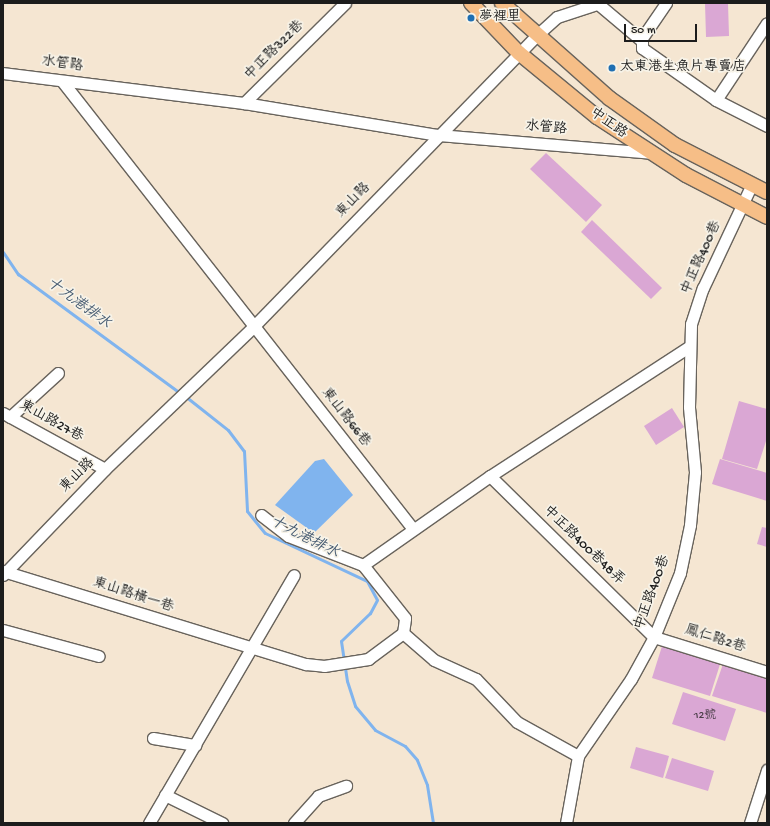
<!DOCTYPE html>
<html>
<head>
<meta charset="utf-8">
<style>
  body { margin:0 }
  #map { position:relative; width:770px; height:826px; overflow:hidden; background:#f5e6d2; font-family:"Gochi Hand","LXGW WenKai TC",sans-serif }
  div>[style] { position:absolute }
  .water>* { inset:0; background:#80b4ee }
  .stream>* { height:3px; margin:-1.5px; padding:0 1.5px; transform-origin:1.5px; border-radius:1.5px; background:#80b4ee }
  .building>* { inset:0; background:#daa7d4 }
  .roads { filter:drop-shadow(1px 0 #68635c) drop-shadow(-1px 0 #68635c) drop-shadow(0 1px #68635c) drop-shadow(0 -1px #68635c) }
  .minor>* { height:11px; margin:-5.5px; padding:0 5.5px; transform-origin:5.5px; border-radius:5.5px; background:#fff }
  .major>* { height:14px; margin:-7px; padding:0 7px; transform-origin:7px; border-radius:7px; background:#f6be87 }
  .dots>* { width:11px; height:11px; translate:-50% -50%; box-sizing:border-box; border:2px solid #f7f3e8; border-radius:50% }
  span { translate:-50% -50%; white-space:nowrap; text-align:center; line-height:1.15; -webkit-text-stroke:3.5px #f7f3e8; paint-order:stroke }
  .number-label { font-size:12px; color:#4c3f4a }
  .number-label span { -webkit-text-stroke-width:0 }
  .poi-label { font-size:14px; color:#1c1c1c }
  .left { translate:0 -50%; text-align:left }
  .street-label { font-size:14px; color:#1c1c1c }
  .water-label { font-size:15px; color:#445970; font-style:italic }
  .frame { position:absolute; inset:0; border:4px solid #1c1c1c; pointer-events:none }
  .scale { position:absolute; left:624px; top:24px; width:73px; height:18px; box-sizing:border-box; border:2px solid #1c1c1c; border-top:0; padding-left:5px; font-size:12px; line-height:14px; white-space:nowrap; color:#1c1c1c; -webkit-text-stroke:3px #f7f3e8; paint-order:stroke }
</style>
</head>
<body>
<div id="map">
  <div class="water">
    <div style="clip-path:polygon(324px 459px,353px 495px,314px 533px,275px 505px,315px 461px)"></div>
  </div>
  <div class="stream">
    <div style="left:3px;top:252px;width:27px;rotate:56deg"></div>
    <div style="left:18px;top:274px;width:201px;rotate:36.3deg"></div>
    <div style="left:185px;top:396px;width:55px;rotate:38.3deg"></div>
    <div style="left:228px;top:430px;width:26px;rotate:53deg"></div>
    <div style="left:244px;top:451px;width:60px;rotate:87.1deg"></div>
    <div style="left:247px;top:511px;width:28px;rotate:51deg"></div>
    <div style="left:265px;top:533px;width:113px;rotate:25.2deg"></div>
    <div style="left:367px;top:581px;width:21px;rotate:62deg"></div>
    <div style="left:377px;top:600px;width:15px;rotate:118deg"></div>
    <div style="left:370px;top:613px;width:40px;rotate:136deg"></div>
    <div style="left:341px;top:641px;width:40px;rotate:81.5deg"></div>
    <div style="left:347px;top:681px;width:26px;rotate:72deg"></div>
    <div style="left:355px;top:706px;width:31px;rotate:50deg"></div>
    <div style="left:375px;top:730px;width:34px;rotate:28deg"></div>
    <div style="left:405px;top:746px;width:18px;rotate:49deg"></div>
    <div style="left:417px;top:760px;width:27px;rotate:68deg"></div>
    <div style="left:427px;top:785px;width:38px;rotate:81deg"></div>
  </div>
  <div class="building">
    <div style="clip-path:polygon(705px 3px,728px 3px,729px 36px,706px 37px)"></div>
    <div style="clip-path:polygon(546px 153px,602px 205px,586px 222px,530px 169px)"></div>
    <div style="clip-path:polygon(592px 220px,662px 288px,651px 299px,581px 232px)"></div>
    <div style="clip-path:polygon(739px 401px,767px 409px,767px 438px,757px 469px,722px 459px)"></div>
    <div style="clip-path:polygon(672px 408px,684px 427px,656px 445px,644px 426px)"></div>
    <div style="clip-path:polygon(720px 459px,767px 473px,767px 501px,712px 484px)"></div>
    <div style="clip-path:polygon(762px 527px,767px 528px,767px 547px,757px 544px)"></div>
    <div style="clip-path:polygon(663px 643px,721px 661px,710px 696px,652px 678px)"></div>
    <div style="clip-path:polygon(724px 661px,767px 675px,767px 713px,712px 696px)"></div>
    <div style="clip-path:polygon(683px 692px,736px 709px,725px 741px,672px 724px)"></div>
    <div style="clip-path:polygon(636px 747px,669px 756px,663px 778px,630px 768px)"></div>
    <div style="clip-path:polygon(672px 758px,714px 771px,708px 791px,665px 778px)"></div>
  </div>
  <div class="roads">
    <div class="minor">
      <div style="left:597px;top:3px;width:57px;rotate:40.1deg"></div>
      <div style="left:666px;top:3px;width:42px;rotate:124.4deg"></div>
      <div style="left:642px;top:38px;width:10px;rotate:90deg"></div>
      <div style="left:642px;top:48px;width:90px;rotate:35.1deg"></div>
      <div style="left:716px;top:100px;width:92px;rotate:-56.5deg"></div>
      <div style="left:3px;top:73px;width:243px;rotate:7.1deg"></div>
      <div style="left:244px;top:103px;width:197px;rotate:9.4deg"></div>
      <div style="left:438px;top:135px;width:214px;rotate:4.8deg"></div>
      <div style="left:62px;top:81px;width:569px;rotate:51.92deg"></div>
      <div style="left:716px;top:100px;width:57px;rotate:27deg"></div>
      <div style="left:244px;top:103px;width:142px;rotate:-44.7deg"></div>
      <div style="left:3px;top:413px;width:116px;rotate:28.8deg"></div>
      <div style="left:10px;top:417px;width:65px;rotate:-42.5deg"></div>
      <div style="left:490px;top:476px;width:230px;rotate:44.5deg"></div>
      <div style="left:654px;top:637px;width:118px;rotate:17.2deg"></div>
      <div style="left:363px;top:565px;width:155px;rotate:-35deg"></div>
      <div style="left:490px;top:476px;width:237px;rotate:-33deg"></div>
      <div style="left:3px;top:571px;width:317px;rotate:17.1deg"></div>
      <div style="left:306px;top:664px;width:18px;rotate:6deg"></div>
      <div style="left:324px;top:666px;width:45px;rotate:-9deg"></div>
      <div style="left:368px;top:659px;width:44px;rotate:-36.6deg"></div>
      <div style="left:403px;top:633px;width:15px;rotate:-82deg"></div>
      <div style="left:405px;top:618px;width:68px;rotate:-128.4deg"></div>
      <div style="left:363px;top:565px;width:80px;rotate:-158.9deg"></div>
      <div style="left:288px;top:536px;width:34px;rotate:-142deg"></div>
      <div style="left:3px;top:575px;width:147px;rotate:-46.1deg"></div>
      <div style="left:105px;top:469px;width:207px;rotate:-43.8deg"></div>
      <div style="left:254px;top:326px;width:406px;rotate:-45.8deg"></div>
      <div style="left:537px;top:35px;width:27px;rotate:-42deg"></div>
      <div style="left:557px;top:17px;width:45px;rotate:-18deg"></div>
      <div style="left:3px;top:630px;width:99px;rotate:15.2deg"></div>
      <div style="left:403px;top:633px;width:41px;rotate:41.1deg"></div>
      <div style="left:434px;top:660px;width:46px;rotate:24.3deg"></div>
      <div style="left:476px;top:679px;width:59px;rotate:46.4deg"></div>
      <div style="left:517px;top:722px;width:70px;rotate:29.1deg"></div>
      <div style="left:153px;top:738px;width:43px;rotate:9.5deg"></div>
      <div style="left:165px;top:795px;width:64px;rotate:26.2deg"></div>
      <div style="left:149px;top:823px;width:287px;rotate:-59.7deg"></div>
      <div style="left:294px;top:823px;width:36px;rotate:-48deg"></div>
      <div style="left:318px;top:796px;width:30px;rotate:-20deg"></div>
      <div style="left:566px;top:823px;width:68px;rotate:-79.8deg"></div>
      <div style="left:578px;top:756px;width:93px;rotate:-55.5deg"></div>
      <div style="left:631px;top:679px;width:48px;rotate:-61.3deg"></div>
      <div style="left:654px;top:637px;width:69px;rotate:-67.9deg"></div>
      <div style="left:680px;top:573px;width:49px;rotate:-78.2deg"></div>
      <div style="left:690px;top:525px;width:53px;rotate:-84.6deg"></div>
      <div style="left:695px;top:472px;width:65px;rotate:-95.3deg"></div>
      <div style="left:689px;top:407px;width:83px;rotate:-88.6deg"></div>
      <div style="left:691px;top:324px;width:38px;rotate:-72deg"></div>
      <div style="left:703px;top:288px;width:115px;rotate:-64.8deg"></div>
      <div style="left:750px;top:823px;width:56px;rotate:-72.2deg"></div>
    </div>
    <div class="major">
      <div style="left:471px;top:3px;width:69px;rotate:46.2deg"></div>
      <div style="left:519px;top:53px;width:101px;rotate:39.4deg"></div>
      <div style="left:597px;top:117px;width:106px;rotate:33.1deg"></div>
      <div style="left:686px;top:175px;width:91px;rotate:27.4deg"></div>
      <div style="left:502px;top:3px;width:143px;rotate:41.6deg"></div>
      <div style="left:609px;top:98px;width:81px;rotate:35.5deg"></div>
      <div style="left:675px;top:145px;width:103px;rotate:27.1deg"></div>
    </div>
  </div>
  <div class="dots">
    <div style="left:471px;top:18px;background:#1f6fb2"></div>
    <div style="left:612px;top:68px;background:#1f6fb2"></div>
  </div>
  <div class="number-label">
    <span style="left:705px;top:717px">12號</span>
  </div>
  <div class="poi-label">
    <span class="left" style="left:479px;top:18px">夢裡里</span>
    <span class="left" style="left:620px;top:68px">太東港生魚片專賣店</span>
  </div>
  <div class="street-label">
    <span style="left:275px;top:51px;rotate:-45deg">中正路322巷</span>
    <span style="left:62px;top:65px;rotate:8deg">水管路</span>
    <span style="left:608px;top:124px;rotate:35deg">中正路</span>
    <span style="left:546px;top:129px;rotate:5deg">水管路</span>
    <span style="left:354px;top:201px;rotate:-46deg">東山路</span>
    <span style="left:702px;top:258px;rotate:-66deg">中正路400巷</span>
    <span style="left:345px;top:418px;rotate:52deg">東山路66巷</span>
    <span style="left:51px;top:422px;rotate:29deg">東山路27巷</span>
    <span style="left:78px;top:476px;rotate:-45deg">東山路</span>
    <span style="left:583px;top:546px;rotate:44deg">中正路400巷48弄</span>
    <span style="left:653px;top:593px;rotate:-70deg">中正路400巷</span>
    <span style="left:133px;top:596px;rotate:18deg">東山路橫一巷</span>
    <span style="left:715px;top:640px;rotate:17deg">鳳仁路2巷</span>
  </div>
  <div class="water-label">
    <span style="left:78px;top:304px;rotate:36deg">十九港排水</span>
    <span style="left:304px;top:538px;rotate:27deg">十九港排水</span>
  </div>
  <div class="frame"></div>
  <div class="scale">50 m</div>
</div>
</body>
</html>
